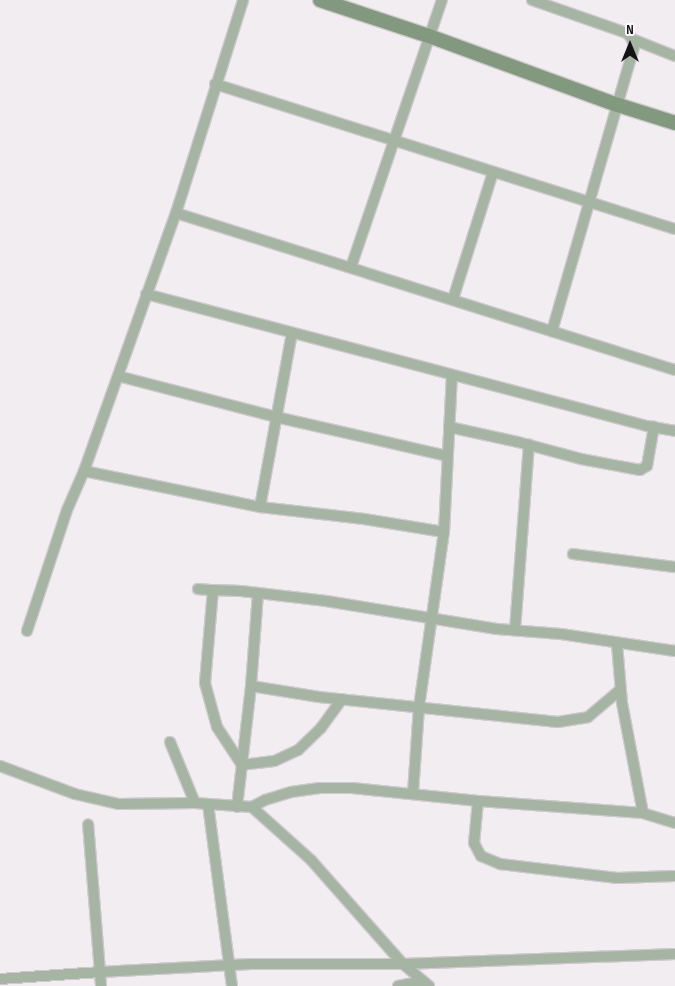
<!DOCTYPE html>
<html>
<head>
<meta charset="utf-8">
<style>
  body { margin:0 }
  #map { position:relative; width:675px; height:986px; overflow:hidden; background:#f1edf1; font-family:"Sofia Sans Condensed",sans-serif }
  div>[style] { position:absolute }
  .roads { filter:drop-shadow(1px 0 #cecace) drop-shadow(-1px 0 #cecace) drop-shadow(0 1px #cecace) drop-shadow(0 -1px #cecace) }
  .street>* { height:10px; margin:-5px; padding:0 5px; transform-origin:5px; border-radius:5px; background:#a5b4a3 }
  .secondary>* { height:14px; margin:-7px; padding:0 7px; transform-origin:7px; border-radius:7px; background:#82987f }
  span { translate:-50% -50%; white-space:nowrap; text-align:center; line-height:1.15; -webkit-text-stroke:4px #fefafe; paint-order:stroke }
  .north { position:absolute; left:605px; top:20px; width:50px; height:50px; -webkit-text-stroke:4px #fefafe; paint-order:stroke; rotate:0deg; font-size:14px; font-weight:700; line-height:20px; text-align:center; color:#151315 }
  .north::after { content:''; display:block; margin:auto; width:18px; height:22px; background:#151315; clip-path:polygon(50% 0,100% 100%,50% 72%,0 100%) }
</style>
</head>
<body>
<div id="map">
  <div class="roads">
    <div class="street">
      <div style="left:532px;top:0;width:101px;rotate:19.2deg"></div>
      <div style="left:627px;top:33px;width:8px;rotate:50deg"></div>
      <div style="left:632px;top:39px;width:8px;rotate:76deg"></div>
      <div style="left:634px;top:47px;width:296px;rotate:106.1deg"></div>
      <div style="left:632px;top:39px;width:46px;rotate:21.6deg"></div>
      <div style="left:215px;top:84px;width:482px;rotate:17.5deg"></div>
      <div style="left:176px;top:213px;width:523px;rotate:17.47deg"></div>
      <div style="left:351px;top:267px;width:282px;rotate:-71.2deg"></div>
      <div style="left:146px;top:294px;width:518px;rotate:14.76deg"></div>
      <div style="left:647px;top:426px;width:28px;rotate:10deg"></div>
      <div style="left:453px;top:299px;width:133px;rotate:-72.5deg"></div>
      <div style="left:118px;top:376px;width:163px;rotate:14.5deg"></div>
      <div style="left:276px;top:417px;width:175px;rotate:12.8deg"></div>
      <div style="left:449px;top:427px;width:71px;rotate:12.3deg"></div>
      <div style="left:518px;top:442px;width:65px;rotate:15.1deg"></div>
      <div style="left:581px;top:459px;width:60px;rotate:10.6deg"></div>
      <div style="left:640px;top:470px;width:8px;rotate:-30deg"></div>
      <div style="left:647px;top:466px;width:40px;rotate:-80deg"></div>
      <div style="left:84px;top:471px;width:180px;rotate:11.6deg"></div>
      <div style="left:260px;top:507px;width:105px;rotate:6.6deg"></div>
      <div style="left:364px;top:519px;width:81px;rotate:9.2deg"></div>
      <div style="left:260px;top:507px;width:177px;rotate:-79.6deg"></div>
      <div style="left:573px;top:554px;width:103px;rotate:7.3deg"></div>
      <div style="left:198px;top:589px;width:15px;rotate:4deg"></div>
      <div style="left:515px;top:630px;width:186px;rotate:-85.7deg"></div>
      <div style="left:27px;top:631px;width:127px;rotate:-71.7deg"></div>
      <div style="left:67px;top:510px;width:43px;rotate:-66.4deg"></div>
      <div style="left:84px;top:471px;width:274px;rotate:-70.4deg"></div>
      <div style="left:176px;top:213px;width:223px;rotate:-72.5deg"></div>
      <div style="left:617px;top:644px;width:59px;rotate:85.2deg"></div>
      <div style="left:622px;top:703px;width:112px;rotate:79.2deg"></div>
      <div style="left:251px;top:686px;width:69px;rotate:9.2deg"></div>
      <div style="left:319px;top:697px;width:240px;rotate:6deg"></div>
      <div style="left:558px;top:722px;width:30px;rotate:-9deg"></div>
      <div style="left:588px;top:717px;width:42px;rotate:-40.2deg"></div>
      <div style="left:342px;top:699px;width:36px;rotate:126deg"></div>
      <div style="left:321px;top:728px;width:32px;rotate:136deg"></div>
      <div style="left:298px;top:750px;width:26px;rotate:155deg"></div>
      <div style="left:274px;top:761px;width:32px;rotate:173deg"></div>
      <div style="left:242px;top:765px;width:45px;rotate:-123.3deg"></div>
      <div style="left:217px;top:727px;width:46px;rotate:-105.3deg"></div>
      <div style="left:205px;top:683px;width:93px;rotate:-85.1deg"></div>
      <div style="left:213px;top:590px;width:28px;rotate:2deg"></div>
      <div style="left:241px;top:591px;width:86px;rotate:6.7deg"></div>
      <div style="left:326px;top:601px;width:173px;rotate:9.3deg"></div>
      <div style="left:497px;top:629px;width:64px;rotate:4.5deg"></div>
      <div style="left:561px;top:634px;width:115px;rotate:8.5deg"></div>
      <div style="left:170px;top:742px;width:66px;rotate:67.7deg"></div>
      <div style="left:0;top:766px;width:80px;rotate:20.5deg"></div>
      <div style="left:75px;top:794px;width:44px;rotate:13.1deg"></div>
      <div style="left:118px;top:804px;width:77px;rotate:-0.7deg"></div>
      <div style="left:195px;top:803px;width:57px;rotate:4deg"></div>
      <div style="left:252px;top:807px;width:15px;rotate:-28deg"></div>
      <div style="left:265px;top:800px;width:27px;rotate:-17deg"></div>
      <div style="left:291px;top:792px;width:29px;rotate:-8deg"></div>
      <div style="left:320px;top:788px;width:32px"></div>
      <div style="left:352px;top:788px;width:127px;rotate:5.9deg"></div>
      <div style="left:413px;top:793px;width:86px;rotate:-86deg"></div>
      <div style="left:419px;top:707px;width:177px;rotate:-81.9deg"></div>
      <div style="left:444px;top:532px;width:157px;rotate:-87.1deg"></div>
      <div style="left:208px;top:804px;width:184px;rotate:82.5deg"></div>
      <div style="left:237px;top:807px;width:122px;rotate:-83.4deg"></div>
      <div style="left:251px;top:686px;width:93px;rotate:-85.7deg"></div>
      <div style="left:252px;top:807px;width:79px;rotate:41.9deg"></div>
      <div style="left:311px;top:860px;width:139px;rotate:48.5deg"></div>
      <div style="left:403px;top:964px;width:34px;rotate:40deg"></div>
      <div style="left:675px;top:823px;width:34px;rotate:-163deg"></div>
      <div style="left:643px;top:813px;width:165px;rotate:-175.8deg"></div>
      <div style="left:478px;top:801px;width:42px;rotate:95.4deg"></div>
      <div style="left:474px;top:843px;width:15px;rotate:62deg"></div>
      <div style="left:481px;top:856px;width:21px;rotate:23deg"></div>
      <div style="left:500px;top:864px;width:118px;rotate:6.8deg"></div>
      <div style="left:617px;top:878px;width:58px;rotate:-2deg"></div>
      <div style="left:0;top:979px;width:100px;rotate:-4deg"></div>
      <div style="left:100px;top:972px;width:148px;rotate:-94.6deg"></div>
      <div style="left:101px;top:986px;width:14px;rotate:-94deg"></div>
      <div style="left:100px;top:972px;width:151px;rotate:-3deg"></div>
      <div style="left:251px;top:964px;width:152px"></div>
      <div style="left:403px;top:964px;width:272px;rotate:-2.1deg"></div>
      <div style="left:398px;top:986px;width:25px;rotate:-11deg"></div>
    </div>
    <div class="secondary">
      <div style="left:320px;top:0;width:115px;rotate:18.3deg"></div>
      <div style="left:429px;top:36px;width:201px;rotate:20.1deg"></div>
      <div style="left:618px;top:105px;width:60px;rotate:17.5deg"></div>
    </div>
  </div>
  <div class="north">N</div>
</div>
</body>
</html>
